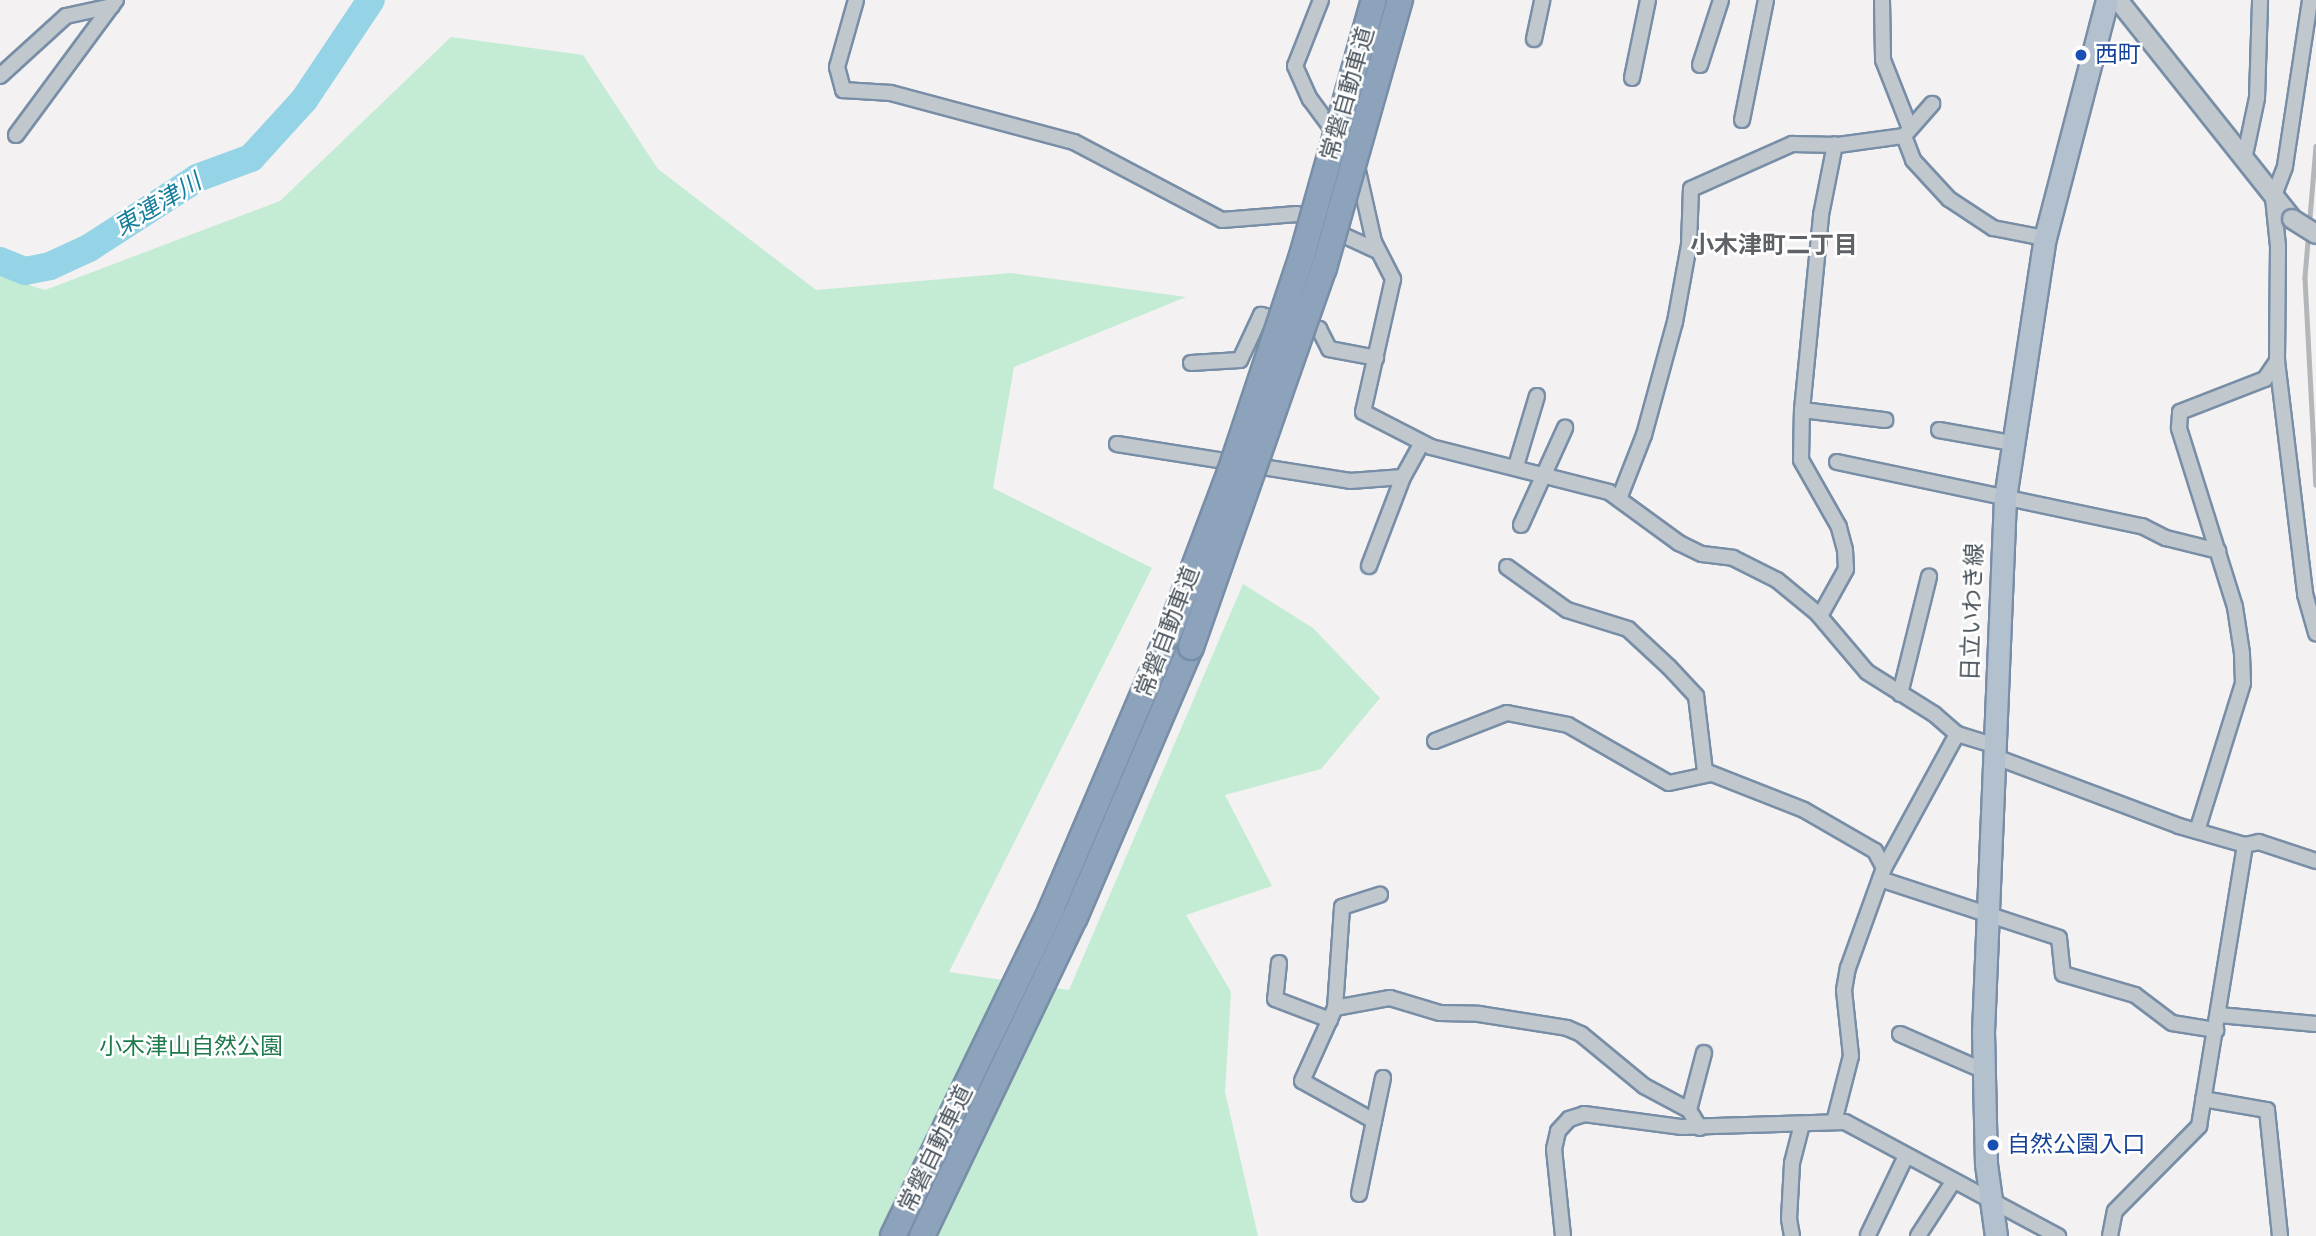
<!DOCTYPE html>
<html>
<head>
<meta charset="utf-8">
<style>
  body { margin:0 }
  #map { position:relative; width:2316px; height:1236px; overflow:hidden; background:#f3f1f1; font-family:"Nunito Sans","Noto Sans JP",sans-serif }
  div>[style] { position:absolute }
  .green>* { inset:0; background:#c4ecd4 }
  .river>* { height:28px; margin:-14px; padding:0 14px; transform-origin:14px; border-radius:14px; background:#94d4e6 }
  .roads { filter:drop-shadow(2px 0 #788ea7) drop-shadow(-2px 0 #788ea7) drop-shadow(0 2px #788ea7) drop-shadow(0 -2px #788ea7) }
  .minor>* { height:14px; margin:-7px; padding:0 7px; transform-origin:7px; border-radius:7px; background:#c0c8ce }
  .tertiary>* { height:18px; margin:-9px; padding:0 9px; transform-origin:9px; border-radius:9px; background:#c0c8ce }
  .primary>* { height:21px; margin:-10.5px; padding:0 10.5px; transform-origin:10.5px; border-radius:10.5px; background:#b3c0cd }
  .motorway>* { height:24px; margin:-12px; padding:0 12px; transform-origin:12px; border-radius:12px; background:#8da3bb }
  .rail>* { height:4.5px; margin:-2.25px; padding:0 2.25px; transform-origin:2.25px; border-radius:2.25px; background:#b4b6ba }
  .bridges { filter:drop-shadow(2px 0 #788ea7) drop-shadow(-2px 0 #788ea7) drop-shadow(0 2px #788ea7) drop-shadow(0 -2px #788ea7) }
  .tertiary-bridge>* { height:18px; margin:-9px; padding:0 9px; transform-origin:9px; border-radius:9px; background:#c0c8ce }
  .motorway-bridge>* { height:24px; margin:-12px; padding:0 12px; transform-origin:12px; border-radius:12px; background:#8da3bb }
  .dots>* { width:19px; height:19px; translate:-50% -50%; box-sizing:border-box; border:4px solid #fff; border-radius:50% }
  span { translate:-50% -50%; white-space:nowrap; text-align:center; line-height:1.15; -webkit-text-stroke:5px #fff; paint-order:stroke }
  .transit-label { font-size:23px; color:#164399 }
  .left { translate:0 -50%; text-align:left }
  .street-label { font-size:23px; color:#4a545d }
  .park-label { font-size:23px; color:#1f7a4d }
  .water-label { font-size:24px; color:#187e9b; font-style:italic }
  .neighbourhood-label { font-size:24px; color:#5e6165; font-weight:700 }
</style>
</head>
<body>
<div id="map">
  <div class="green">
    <div style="clip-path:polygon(451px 37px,583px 55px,658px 169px,816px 290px,1011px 273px,1186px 297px,1014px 367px,993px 488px,1152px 568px,949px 972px,1069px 990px,1243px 584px,1313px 628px,1380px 698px,1321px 769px,1225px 795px,1272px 886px,1186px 915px,1231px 992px,1225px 1092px,1258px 1236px,0 1236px,0 276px,45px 290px,280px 201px)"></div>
  </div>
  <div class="river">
    <div style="left:0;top:261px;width:27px;rotate:22deg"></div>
    <div style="left:25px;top:271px;width:25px;rotate:-11deg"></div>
    <div style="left:50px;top:266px;width:43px;rotate:-24.8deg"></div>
    <div style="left:89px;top:248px;width:129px;rotate:-32.9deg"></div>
    <div style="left:197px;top:178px;width:58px;rotate:-20.3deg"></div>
    <div style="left:251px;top:158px;width:79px;rotate:-47.6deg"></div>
    <div style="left:304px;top:100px;width:120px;rotate:-56.2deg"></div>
  </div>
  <div class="roads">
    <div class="minor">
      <div style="left:856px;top:0;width:70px;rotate:105.8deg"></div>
      <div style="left:837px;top:67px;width:24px;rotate:75deg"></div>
      <div style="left:843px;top:90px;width:48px;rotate:3.6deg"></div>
      <div style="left:891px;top:93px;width:189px;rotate:15deg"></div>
      <div style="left:1074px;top:142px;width:167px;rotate:27.8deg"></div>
      <div style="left:1222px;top:220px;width:75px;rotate:-4.6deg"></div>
      <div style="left:1297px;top:214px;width:89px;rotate:24.6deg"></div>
      <div style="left:1321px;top:0;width:71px;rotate:111.5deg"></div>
      <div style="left:1295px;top:66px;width:36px;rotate:66deg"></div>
      <div style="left:1310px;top:99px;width:47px;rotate:53.6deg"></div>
      <div style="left:1882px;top:0;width:60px;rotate:89deg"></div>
      <div style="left:1883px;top:60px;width:71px;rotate:68.5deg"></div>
      <div style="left:1534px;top:39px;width:40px;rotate:-78deg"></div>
      <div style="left:1700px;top:65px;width:68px;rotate:-72.1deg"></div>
      <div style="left:0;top:76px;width:89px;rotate:-42.3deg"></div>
      <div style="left:66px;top:16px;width:47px;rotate:-12.3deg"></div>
      <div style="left:1632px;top:78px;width:80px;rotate:-78.4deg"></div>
      <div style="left:1742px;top:120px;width:122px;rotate:-78.7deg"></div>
      <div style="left:16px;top:135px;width:168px;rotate:-53.5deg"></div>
      <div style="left:1904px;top:136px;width:26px;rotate:69deg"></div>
      <div style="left:1913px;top:160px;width:53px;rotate:47.3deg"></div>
      <div style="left:1949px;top:199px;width:53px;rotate:33.4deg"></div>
      <div style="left:1993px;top:228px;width:53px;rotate:10.9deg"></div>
      <div style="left:2245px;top:155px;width:58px;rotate:-78.1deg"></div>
      <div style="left:2257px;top:98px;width:98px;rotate:-88.2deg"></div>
      <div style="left:1356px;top:162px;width:82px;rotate:77.3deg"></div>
      <div style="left:1374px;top:242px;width:42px;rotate:62.8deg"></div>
      <div style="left:1393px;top:279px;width:136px;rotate:102.7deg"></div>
      <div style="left:1363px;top:412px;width:76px;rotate:27.2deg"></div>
      <div style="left:1431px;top:447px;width:184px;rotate:14.2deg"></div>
      <div style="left:1609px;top:492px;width:87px;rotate:36.1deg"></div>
      <div style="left:1679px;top:543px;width:25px;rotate:26deg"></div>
      <div style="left:1702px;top:554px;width:31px;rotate:7deg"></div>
      <div style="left:1733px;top:558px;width:49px;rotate:26.6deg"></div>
      <div style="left:1777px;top:580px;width:52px;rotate:39.5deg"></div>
      <div style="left:1817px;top:613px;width:77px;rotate:49.7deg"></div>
      <div style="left:1867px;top:672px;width:79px;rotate:32.1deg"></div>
      <div style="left:1934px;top:714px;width:30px;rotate:41deg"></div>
      <div style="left:1957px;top:734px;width:39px;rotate:17deg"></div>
      <div style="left:2277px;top:361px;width:235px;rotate:83.1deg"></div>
      <div style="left:2305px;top:594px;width:41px;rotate:74.2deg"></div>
      <div style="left:1191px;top:363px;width:49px;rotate:-3.5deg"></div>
      <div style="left:1240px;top:360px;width:50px;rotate:-65deg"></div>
      <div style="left:1261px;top:315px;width:60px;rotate:13.6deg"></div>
      <div style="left:1319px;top:329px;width:22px;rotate:63deg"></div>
      <div style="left:1329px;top:349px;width:48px;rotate:10.8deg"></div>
      <div style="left:1802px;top:410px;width:84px;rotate:6.9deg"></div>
      <div style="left:1939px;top:430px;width:73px;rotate:10.2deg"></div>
      <div style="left:1117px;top:444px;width:236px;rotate:9deg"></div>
      <div style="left:1350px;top:481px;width:53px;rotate:-4.3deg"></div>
      <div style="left:1403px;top:477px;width:39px;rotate:-61deg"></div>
      <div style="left:1837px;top:462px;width:312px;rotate:11.9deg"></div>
      <div style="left:2142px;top:526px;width:27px;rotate:27deg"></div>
      <div style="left:2166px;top:538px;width:54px;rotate:14deg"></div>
      <div style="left:1516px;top:466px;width:73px;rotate:-73.3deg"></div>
      <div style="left:1619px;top:499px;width:69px;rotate:-68.7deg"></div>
      <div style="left:1644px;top:435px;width:117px;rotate:-74.7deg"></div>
      <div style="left:1675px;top:322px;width:78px;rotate:-79.7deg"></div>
      <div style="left:1689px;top:245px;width:56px;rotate:-88deg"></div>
      <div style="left:1691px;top:189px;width:111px;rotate:-24deg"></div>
      <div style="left:1792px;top:144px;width:46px;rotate:1.2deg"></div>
      <div style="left:1838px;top:145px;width:67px;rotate:-7.8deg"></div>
      <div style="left:1904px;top:136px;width:43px;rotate:-48.8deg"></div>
      <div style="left:1521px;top:525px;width:107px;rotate:-65.6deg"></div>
      <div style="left:1369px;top:566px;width:95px;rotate:-69.1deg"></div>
      <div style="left:1507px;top:567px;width:74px;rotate:35.6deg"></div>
      <div style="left:1567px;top:610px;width:64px;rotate:17.3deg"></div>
      <div style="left:1628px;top:629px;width:56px;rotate:42.8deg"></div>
      <div style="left:1669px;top:667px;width:40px;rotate:47deg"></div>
      <div style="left:1696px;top:696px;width:76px;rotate:83.2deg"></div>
      <div style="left:1705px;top:771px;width:106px;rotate:21.5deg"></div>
      <div style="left:1804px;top:810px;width:82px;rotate:30deg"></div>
      <div style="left:1875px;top:851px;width:19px;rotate:62deg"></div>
      <div style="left:1820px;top:616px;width:54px;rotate:-61deg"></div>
      <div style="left:1846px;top:569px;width:19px;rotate:-93deg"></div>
      <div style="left:1845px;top:550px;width:24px;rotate:-105deg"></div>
      <div style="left:1839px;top:527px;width:77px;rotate:-119.6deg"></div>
      <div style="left:1801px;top:460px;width:50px;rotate:-88.9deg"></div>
      <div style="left:1802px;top:410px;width:196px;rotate:-84.4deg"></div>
      <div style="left:1821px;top:215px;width:72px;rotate:-78.8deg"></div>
      <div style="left:1900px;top:694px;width:121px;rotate:-76.1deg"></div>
      <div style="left:1435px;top:741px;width:77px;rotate:-21.3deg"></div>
      <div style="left:1507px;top:713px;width:62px;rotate:11.1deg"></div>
      <div style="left:1568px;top:725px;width:116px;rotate:29.9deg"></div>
      <div style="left:1669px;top:783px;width:43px;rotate:-12.1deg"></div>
      <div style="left:1993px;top:756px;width:199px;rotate:20.6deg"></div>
      <div style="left:2179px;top:826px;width:69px;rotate:16.1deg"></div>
      <div style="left:2197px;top:831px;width:155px;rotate:-72.7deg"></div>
      <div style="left:2243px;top:683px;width:30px;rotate:-92deg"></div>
      <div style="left:2242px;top:653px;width:47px;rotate:-98.7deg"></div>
      <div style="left:2235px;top:607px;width:188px;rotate:-107.4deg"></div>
      <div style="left:2179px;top:428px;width:16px;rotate:-86deg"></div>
      <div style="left:2180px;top:412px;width:91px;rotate:-21.2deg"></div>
      <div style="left:2265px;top:379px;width:22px;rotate:-56deg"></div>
      <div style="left:2277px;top:361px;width:115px;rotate:-89.5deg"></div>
      <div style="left:2278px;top:246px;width:48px;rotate:-95.9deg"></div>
      <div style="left:2273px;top:198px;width:34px;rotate:-69deg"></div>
      <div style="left:2285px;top:166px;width:168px;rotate:-81.4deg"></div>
      <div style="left:1880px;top:879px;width:188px;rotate:18.2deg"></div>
      <div style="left:2059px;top:938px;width:36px;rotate:84deg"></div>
      <div style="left:2063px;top:974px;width:75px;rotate:16.3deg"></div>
      <div style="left:2135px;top:995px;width:46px;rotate:37.1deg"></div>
      <div style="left:2172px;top:1023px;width:45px;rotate:9deg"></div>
      <div style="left:1279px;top:963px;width:36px;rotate:96deg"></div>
      <div style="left:1275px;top:999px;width:59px;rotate:20.9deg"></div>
      <div style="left:1335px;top:1008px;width:101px;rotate:-86deg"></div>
      <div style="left:1342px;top:907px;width:40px;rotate:-18deg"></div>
      <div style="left:2219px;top:1015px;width:97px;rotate:5.3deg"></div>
      <div style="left:1900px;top:1034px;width:90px;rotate:23.7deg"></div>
      <div style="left:2203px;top:1099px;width:65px;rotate:9.8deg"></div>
      <div style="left:2267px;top:1110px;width:127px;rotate:84.1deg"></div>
      <div style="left:1689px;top:1110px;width:59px;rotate:-75.3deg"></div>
      <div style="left:1374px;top:1121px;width:44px;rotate:-78.2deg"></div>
      <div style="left:1834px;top:1122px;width:68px;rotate:-75.6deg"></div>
      <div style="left:1851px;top:1056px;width:66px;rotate:-96.1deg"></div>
      <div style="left:1844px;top:990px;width:22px;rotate:-80deg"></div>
      <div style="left:1848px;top:968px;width:106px;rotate:-70.2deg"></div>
      <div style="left:1884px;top:868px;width:153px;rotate:-61.4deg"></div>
      <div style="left:1359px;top:1194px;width:75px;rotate:-78.4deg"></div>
      <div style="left:1374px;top:1121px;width:82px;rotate:-150.9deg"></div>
      <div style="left:1302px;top:1081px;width:80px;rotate:-65.7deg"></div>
      <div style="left:1335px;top:1008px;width:56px;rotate:-10.3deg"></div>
      <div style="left:1390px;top:998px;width:52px;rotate:16.7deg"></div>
      <div style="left:1440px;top:1013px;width:39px;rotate:1deg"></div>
      <div style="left:1479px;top:1014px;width:89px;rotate:9deg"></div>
      <div style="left:1567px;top:1028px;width:15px;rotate:23deg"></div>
      <div style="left:1581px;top:1034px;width:82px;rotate:39.5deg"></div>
      <div style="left:1644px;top:1086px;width:51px;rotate:28.1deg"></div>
      <div style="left:1689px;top:1110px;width:21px;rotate:59deg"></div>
      <div style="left:1868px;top:1235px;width:88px;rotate:-64.3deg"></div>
      <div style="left:1563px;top:1236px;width:87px;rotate:-95.9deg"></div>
      <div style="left:1554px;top:1149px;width:18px;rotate:-77deg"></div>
      <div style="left:1558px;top:1131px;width:16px;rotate:-47deg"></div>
      <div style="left:1569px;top:1119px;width:16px;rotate:-18deg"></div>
      <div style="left:1584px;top:1114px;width:99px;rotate:7.6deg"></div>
      <div style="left:1682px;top:1127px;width:163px;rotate:-1.8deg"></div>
      <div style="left:1845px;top:1122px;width:242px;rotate:28.2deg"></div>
      <div style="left:1792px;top:1236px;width:17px;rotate:-100deg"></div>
      <div style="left:1789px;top:1219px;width:56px;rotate:-86.9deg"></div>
      <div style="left:1792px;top:1163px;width:40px;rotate:-75.6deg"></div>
      <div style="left:1918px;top:1236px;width:64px;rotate:-57.1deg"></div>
      <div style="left:2110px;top:1236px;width:25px;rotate:-79deg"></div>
      <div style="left:2115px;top:1211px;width:120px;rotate:-45.3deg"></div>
      <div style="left:2199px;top:1126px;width:285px;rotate:-80.7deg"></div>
      <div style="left:2245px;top:845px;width:14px;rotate:-12deg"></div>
      <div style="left:2259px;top:842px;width:60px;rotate:18.4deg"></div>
    </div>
    <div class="tertiary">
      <div style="left:2118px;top:0;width:280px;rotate:51.5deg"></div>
    </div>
    <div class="primary">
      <div style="left:1996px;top:1236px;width:73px;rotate:-97.9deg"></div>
      <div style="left:1986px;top:1164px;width:132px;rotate:-91.3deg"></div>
      <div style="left:1983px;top:1032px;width:534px;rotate:-87.64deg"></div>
      <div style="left:2005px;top:498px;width:263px;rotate:-81.3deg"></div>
      <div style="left:2045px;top:238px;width:246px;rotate:-75.4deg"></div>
    </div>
    <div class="motorway">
      <div style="left:893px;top:1236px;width:362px;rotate:-64.1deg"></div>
      <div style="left:1051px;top:910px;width:298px;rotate:-66.9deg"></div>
      <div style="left:922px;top:1236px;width:354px;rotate:-64.4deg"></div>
      <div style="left:1075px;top:917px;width:294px;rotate:-66.8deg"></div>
    </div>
  </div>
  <div class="rail">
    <div style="left:2316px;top:146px;width:132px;rotate:94.8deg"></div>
    <div style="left:2305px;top:278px;width:207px;rotate:87deg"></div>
  </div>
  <div class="bridges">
    <div class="tertiary-bridge">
      <div style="left:2292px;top:219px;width:28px;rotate:32deg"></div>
    </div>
    <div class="motorway-bridge">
      <div style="left:1168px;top:636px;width:175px;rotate:-69.3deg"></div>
      <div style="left:1230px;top:472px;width:225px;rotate:-71.6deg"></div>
      <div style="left:1301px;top:259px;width:269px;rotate:-74.3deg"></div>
      <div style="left:1191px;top:647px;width:402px;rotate:-70.7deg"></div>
      <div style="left:1324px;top:268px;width:279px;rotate:-74.2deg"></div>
    </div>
  </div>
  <div class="dots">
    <div style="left:2081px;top:55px;background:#1a4fb4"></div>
    <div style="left:1993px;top:1145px;background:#1a4fb4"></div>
  </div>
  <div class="transit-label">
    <span class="left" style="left:2095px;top:55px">西町</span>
    <span class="left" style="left:2007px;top:1145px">自然公園入口</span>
  </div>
  <div class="street-label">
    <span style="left:1348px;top:94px;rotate:-74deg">常磐自動車道</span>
    <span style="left:1973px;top:612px;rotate:-88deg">日立いわき線</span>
    <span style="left:1168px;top:632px;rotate:-69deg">常磐自動車道</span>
    <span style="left:936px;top:1149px;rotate:-64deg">常磐自動車道</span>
  </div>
  <div class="park-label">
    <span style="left:191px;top:1047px">小木津山自然公園</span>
  </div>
  <div class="water-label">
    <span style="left:158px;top:205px;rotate:-31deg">東連津川</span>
  </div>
  <div class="neighbourhood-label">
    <span style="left:1774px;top:246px">小木津町二丁目</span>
  </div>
</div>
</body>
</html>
